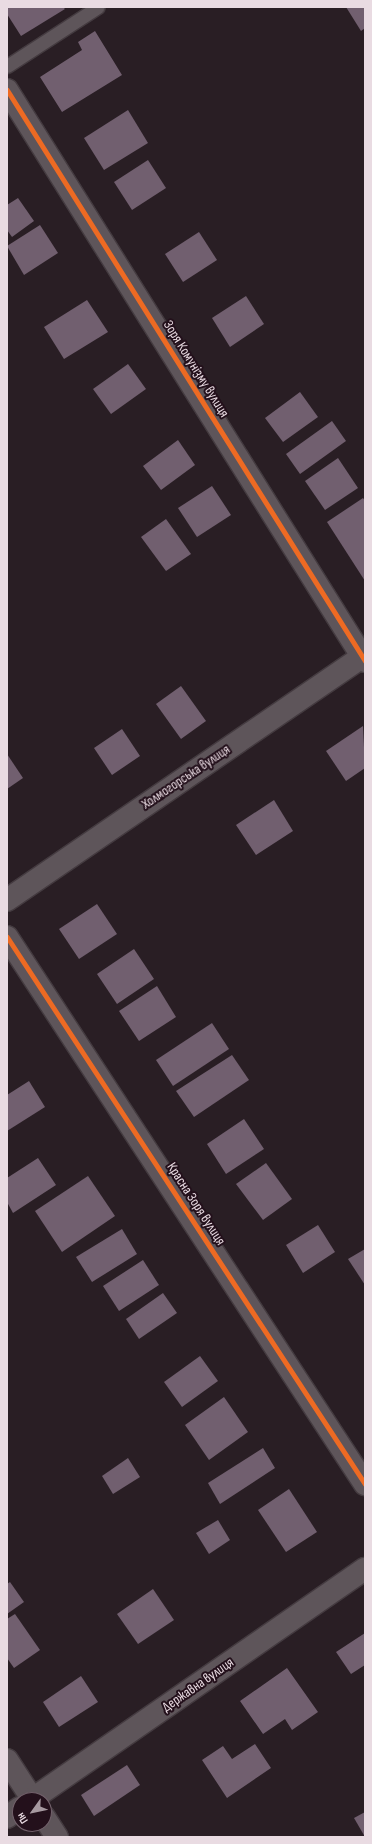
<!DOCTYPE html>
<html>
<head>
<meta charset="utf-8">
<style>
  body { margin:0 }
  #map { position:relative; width:372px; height:1844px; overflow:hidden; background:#291e24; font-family:"Sofia Sans Condensed",sans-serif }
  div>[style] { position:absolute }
  .building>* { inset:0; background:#715f6f }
  .roads { filter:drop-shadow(1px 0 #443b40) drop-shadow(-1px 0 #443b40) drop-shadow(0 1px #443b40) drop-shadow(0 -1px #443b40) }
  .lane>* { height:13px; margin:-6.5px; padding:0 6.5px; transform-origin:6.5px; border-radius:6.5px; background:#5e555a }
  .street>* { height:22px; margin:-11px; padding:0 11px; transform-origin:11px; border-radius:11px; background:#5e555a }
  .cycleway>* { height:5px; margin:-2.5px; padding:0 2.5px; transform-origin:2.5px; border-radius:2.5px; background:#ed6a23 }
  span { translate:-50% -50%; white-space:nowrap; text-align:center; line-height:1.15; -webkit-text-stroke:4px #23101b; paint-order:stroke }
  .street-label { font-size:14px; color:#e9dbe2 }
  .frame { position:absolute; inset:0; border:8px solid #e9dbe2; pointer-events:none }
  .north { position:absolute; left:12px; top:1792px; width:40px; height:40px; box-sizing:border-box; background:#23101b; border:1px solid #72616b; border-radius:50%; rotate:237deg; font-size:11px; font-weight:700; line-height:16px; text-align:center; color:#e9dbe2 }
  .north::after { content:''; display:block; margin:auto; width:14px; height:18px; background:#a699a0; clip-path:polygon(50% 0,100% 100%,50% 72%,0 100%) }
</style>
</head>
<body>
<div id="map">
  <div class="building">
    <div style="clip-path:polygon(7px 7px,63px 7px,65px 9px,21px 36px,7px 14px)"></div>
    <div style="clip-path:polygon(346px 7px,365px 7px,365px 28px,361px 31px)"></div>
    <div style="clip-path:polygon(95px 31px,122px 75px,62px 112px,40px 77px,82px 50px,78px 42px)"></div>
    <div style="clip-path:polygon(128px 110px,148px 143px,104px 170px,84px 138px)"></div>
    <div style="clip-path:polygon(148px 160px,166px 188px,132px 210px,114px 182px)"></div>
    <div style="clip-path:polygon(18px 198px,34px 221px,12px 237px,7px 230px,7px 205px)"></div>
    <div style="clip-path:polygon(40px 225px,58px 253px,24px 275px,7px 246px)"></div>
    <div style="clip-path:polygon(199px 232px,217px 260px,183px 282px,165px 254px)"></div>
    <div style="clip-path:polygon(246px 296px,264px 324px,230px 347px,212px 318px)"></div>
    <div style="clip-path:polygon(87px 300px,108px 332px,64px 359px,44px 327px)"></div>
    <div style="clip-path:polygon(128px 364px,146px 389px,111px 414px,93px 389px)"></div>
    <div style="clip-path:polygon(300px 392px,318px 417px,283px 442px,265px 418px)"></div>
    <div style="clip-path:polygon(332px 421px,346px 441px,300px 474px,286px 454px)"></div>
    <div style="clip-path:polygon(178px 440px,195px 465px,161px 490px,143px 466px)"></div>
    <div style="clip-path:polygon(338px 458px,358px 488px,325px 510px,305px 481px)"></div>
    <div style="clip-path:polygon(212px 486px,231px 515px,197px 537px,178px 508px)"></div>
    <div style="clip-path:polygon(363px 498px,365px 501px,365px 581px,327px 522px)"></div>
    <div style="clip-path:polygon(166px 519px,191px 554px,166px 571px,141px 537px)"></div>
    <div style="clip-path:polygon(181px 686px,206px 721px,181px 739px,156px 704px)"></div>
    <div style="clip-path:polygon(363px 726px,365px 768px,346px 781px,326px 751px)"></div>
    <div style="clip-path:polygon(122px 729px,140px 756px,112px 775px,94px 748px)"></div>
    <div style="clip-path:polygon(7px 754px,23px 778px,7px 789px)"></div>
    <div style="clip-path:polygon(274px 800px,293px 831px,256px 855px,236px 825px)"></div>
    <div style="clip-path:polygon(97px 904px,117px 934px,79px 959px,59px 929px)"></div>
    <div style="clip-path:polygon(134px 949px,154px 979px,117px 1004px,97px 974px)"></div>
    <div style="clip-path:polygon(157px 986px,176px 1017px,139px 1041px,119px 1011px)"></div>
    <div style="clip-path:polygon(212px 1023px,229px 1049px,173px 1086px,156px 1060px)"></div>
    <div style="clip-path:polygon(232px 1055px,249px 1080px,194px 1117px,176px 1091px)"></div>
    <div style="clip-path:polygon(29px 1081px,45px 1107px,7px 1131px,7px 1095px)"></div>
    <div style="clip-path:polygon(244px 1119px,264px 1149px,226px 1174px,207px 1144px)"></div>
    <div style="clip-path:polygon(38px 1158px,56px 1185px,13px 1213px,7px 1202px,7px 1178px)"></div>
    <div style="clip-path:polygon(266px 1163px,292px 1199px,263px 1220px,236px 1184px)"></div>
    <div style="clip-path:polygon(88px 1176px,115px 1216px,62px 1252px,35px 1211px)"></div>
    <div style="clip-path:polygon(318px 1225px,335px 1252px,303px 1273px,286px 1245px)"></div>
    <div style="clip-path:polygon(122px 1229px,137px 1254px,92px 1282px,76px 1257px)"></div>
    <div style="clip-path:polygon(365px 1249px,365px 1285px,348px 1259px)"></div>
    <div style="clip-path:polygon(143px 1260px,159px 1285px,119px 1311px,103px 1286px)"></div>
    <div style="clip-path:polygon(163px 1293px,177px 1313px,139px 1339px,126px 1319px)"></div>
    <div style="clip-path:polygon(200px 1356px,218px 1381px,182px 1407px,164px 1382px)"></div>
    <div style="clip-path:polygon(224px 1397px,248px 1432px,209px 1460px,185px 1425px)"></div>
    <div style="clip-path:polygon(263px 1448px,275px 1468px,220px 1504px,208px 1483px)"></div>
    <div style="clip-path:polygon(128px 1458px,140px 1477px,113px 1494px,102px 1476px)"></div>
    <div style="clip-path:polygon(289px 1489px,317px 1532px,286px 1552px,258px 1510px)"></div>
    <div style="clip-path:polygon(218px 1520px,230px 1540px,209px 1554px,196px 1533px)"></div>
    <div style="clip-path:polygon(10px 1582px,24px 1602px,7px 1614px,7px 1584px)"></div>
    <div style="clip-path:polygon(153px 1589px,174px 1620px,138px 1644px,117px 1614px)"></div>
    <div style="clip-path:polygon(15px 1614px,40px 1650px,14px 1668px,7px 1658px,7px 1619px)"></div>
    <div style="clip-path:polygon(365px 1633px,365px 1665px,351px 1674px,336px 1652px)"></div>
    <div style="clip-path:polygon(287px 1668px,318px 1712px,292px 1730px,285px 1719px,263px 1734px,240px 1701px)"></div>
    <div style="clip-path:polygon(81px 1676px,98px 1702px,59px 1727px,43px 1702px)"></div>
    <div style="clip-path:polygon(255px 1744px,271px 1768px,227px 1798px,202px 1760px,223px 1746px,232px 1759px)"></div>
    <div style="clip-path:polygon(127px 1765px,140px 1785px,94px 1816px,81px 1795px)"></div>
    <div style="clip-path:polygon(365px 1812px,365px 1837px,354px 1818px)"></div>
  </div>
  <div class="roads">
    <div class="lane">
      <div style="left:7px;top:66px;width:108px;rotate:-33deg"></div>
    </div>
    <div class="street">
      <div style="left:7px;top:90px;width:674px;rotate:57.91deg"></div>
      <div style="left:7px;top:900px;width:434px;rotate:-34.4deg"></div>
      <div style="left:7px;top:937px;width:654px;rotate:56.8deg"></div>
      <div style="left:7px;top:1760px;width:48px;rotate:57deg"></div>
      <div style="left:31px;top:1800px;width:406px;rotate:-34.7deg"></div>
      <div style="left:7px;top:1817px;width:16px;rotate:-35deg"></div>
      <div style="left:44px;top:1817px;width:24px;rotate:57deg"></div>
    </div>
  </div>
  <div class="cycleway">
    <div style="left:7px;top:90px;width:674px;rotate:57.91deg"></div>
    <div style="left:7px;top:937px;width:654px;rotate:56.8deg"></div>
  </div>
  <div class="street-label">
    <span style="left:196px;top:369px;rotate:58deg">Зоря Комунізму вулиця</span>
    <span style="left:186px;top:777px;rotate:-34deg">Холмогорська вулиця</span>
    <span style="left:196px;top:1204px;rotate:57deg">Красна Зоря вулиця</span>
    <span style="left:198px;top:1685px;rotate:-35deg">Державна вулиця</span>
  </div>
  <div class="frame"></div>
  <div class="north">Пн</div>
</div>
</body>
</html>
